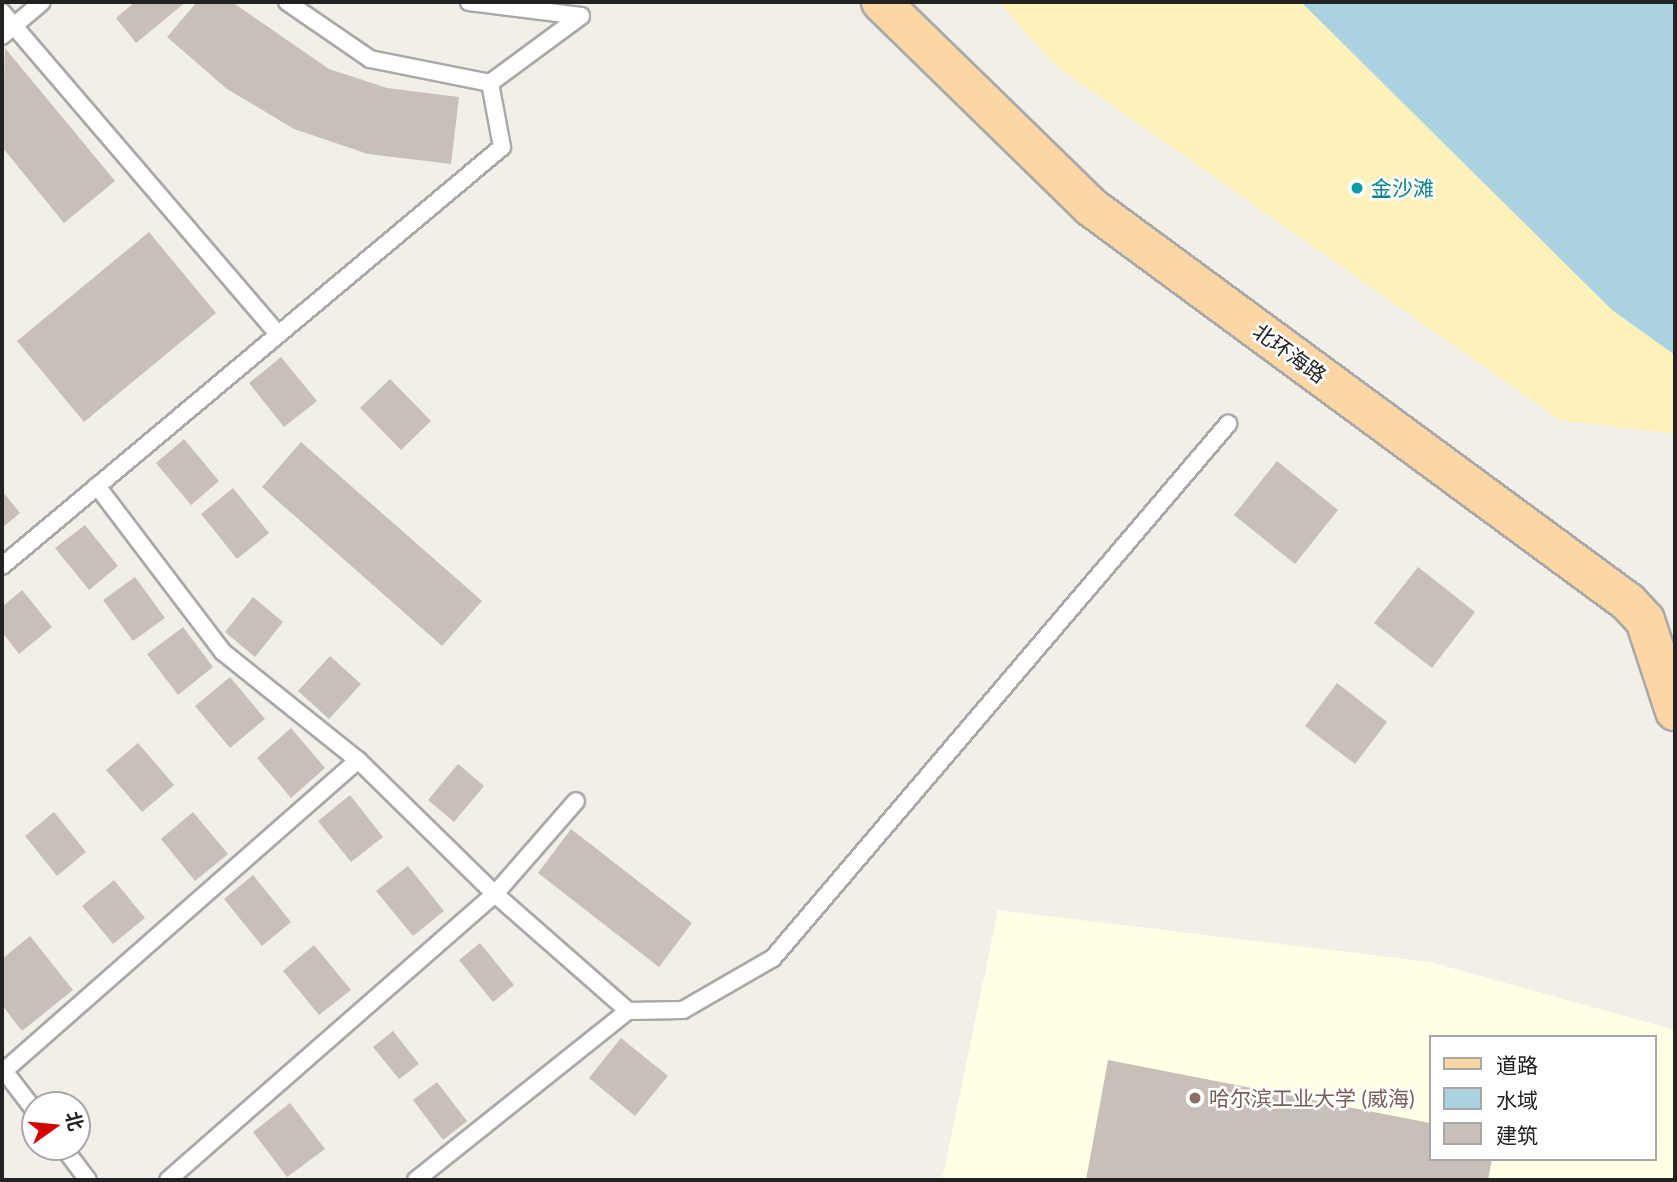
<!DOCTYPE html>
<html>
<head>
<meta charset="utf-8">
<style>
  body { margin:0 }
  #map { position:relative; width:1677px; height:1182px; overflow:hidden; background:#f2efe9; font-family:Lato,"Noto Sans SC",sans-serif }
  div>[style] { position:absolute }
  .education>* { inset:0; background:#ffffe5 }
  .sand>* { inset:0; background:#fff1ba }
  .water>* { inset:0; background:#aad3df }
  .building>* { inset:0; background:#c7bfb8 }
  .roads { filter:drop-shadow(2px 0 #a9a9a9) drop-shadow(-2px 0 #a9a9a9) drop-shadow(0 2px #a9a9a9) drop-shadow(0 -2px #a9a9a9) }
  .lane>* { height:16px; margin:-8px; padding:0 8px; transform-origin:8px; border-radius:8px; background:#fff }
  .primary>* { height:38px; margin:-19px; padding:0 19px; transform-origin:19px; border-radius:19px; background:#fcd6a4 }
  .dots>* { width:19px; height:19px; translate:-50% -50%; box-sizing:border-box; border:4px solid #fff; border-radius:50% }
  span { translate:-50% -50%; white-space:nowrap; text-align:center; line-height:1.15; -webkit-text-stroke:5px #fff; paint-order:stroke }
  .culture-label { font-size:21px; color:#0d838f }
  .left { translate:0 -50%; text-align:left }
  .street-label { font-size:21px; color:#222 }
  .education-label { font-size:21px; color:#785e54 }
  .frame { position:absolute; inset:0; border:4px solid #222; pointer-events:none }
  .legend { position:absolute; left:1429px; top:1035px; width:228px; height:126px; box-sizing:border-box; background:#fff; border:2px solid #a7a7a7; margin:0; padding:9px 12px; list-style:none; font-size:21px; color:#222 }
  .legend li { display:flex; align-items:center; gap:14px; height:35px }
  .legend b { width:35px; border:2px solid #a7a7a7 }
  .north { position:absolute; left:21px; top:1091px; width:70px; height:70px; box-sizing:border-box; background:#fff; border:2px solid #a7a7a7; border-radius:50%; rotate:75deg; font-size:19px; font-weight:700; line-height:28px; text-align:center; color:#222 }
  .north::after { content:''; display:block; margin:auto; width:24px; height:32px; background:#d40000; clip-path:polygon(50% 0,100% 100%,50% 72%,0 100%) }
</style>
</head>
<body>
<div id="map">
  <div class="education">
    <div style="clip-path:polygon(evenodd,998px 910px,1430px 962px,1675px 1030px,1675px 1180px,942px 1180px,998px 910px,1430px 1037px,1654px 1037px,1654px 1159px,1430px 1159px,1430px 1037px)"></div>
  </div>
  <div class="sand">
    <div style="clip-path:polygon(999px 2px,1301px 2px,1612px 310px,1675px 355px,1675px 434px,1560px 420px,1055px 65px)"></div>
  </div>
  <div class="water">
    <div style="clip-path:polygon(1301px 2px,1675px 2px,1675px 355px,1612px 310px)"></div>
  </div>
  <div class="building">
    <div style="clip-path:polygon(135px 2px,186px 2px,136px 43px,116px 18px)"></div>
    <div style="clip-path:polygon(197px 2px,232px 2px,329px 69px,387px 88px,459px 97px,451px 164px,368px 154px,294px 129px,227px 89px,167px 37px)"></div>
    <div style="clip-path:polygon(5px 48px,115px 181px,64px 223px,2px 147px)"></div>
    <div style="clip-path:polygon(149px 232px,216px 313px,84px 422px,17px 341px)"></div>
    <div style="clip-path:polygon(281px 357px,317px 401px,284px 427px,249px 383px)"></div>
    <div style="clip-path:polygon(390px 379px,431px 421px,401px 450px,360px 408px)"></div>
    <div style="clip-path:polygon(184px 439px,219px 481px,191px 505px,156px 463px)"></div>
    <div style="clip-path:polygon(301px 442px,482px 601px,442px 646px,262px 487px)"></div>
    <div style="clip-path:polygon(1277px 461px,1338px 510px,1295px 564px,1234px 515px)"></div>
    <div style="clip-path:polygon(233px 488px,269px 533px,237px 559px,201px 514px)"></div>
    <div style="clip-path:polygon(2px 491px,20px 513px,2px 528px)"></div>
    <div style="clip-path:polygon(85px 525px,118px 566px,89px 590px,55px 548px)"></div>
    <div style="clip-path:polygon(1418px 567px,1475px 612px,1432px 668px,1374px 623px)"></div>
    <div style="clip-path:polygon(135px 577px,165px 618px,133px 641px,103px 600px)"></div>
    <div style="clip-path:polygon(22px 590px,52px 627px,19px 654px,2px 632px,2px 607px)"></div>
    <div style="clip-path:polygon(253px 597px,283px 622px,255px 657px,225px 632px)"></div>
    <div style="clip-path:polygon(183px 627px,213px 667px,178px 695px,147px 654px)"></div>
    <div style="clip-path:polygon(330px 656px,361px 684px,329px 719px,298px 691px)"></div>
    <div style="clip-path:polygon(230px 677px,265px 719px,230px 748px,195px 706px)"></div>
    <div style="clip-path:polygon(1337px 683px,1387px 722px,1355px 764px,1305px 726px)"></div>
    <div style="clip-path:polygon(291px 728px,325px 768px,291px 798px,257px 758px)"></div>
    <div style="clip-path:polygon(138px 743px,174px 785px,142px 812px,106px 770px)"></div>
    <div style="clip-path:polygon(458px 764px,484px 786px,454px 822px,428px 800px)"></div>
    <div style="clip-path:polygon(350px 795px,383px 837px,351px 862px,318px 821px)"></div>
    <div style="clip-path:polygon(54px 812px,86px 852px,57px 876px,25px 836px)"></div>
    <div style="clip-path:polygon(193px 812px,228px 854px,195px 881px,161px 839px)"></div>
    <div style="clip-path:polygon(571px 829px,692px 923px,659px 967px,538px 873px)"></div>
    <div style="clip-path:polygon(408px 866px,444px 911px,413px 936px,376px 891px)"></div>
    <div style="clip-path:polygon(253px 875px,291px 922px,262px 946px,224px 899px)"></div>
    <div style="clip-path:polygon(114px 880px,145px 918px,113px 944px,82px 906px)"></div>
    <div style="clip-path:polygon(30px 936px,73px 990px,22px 1031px,2px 1005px,2px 959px)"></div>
    <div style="clip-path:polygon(480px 943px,514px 985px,493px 1002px,459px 960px)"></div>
    <div style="clip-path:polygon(314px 945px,351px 990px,319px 1015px,283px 971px)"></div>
    <div style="clip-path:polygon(393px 1031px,419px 1064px,399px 1079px,373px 1047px)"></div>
    <div style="clip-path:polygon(621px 1038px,668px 1076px,635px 1116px,589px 1078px)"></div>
    <div style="clip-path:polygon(1108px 1060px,1430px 1123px,1430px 1159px,1492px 1159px,1488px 1180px,1086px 1180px)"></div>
    <div style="clip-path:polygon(437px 1082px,467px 1121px,443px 1140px,413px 1100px)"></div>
    <div style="clip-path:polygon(290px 1103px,325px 1149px,287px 1177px,253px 1132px)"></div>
  </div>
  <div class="roads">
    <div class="lane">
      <div style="left:287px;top:2px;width:101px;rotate:34.5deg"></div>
      <div style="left:370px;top:59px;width:122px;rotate:11.3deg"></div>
      <div style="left:490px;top:83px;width:113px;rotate:-36.4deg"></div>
      <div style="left:581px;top:16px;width:113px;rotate:-172.9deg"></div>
      <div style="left:2px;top:12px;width:424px;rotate:49.4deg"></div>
      <div style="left:2px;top:36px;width:52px;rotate:-40.4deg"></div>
      <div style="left:97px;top:486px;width:208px;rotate:52.8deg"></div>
      <div style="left:223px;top:652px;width:173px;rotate:38.7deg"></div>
      <div style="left:358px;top:760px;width:192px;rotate:44.4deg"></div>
      <div style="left:495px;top:894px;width:177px;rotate:41.3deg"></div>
      <div style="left:628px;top:1011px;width:55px;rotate:-1deg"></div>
      <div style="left:683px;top:1010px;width:104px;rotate:-30deg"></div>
      <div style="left:773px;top:958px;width:702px;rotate:-49.57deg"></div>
      <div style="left:2px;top:566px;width:652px;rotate:-39.96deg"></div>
      <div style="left:502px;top:147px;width:65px;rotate:-100.6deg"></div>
      <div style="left:2px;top:1068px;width:54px;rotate:52.5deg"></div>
      <div style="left:4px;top:1071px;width:471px;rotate:-41.3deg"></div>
      <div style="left:63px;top:1147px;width:41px;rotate:52.9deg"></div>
      <div style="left:168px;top:1180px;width:434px;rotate:-41.2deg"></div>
      <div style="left:495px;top:894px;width:123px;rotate:-48.9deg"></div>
      <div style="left:416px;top:1180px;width:271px;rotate:-38.6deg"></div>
    </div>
    <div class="primary">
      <div style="left:881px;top:2px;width:293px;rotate:44.3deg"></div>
      <div style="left:1091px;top:207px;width:667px;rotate:36.34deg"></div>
      <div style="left:1628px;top:602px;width:25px;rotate:47deg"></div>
      <div style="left:1645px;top:620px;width:96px;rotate:71.8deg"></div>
    </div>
  </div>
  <div class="dots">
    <div style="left:1357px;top:188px;background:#0f9aa8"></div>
    <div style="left:1195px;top:1098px;background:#8d6e63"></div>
  </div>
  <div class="culture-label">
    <span class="left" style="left:1371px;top:188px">金沙滩</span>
  </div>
  <div class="street-label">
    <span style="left:1290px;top:353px;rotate:36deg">北环海路</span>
  </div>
  <div class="education-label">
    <span class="left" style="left:1209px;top:1098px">哈尔滨工业大学 (威海)</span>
  </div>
  <div class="frame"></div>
  <ul class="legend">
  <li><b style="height:9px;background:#fcd6a4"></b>道路</li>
  <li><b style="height:19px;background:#aad3df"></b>水域</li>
  <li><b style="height:19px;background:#c7bfb8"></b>建筑</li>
  </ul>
  <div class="north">北</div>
</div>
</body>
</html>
